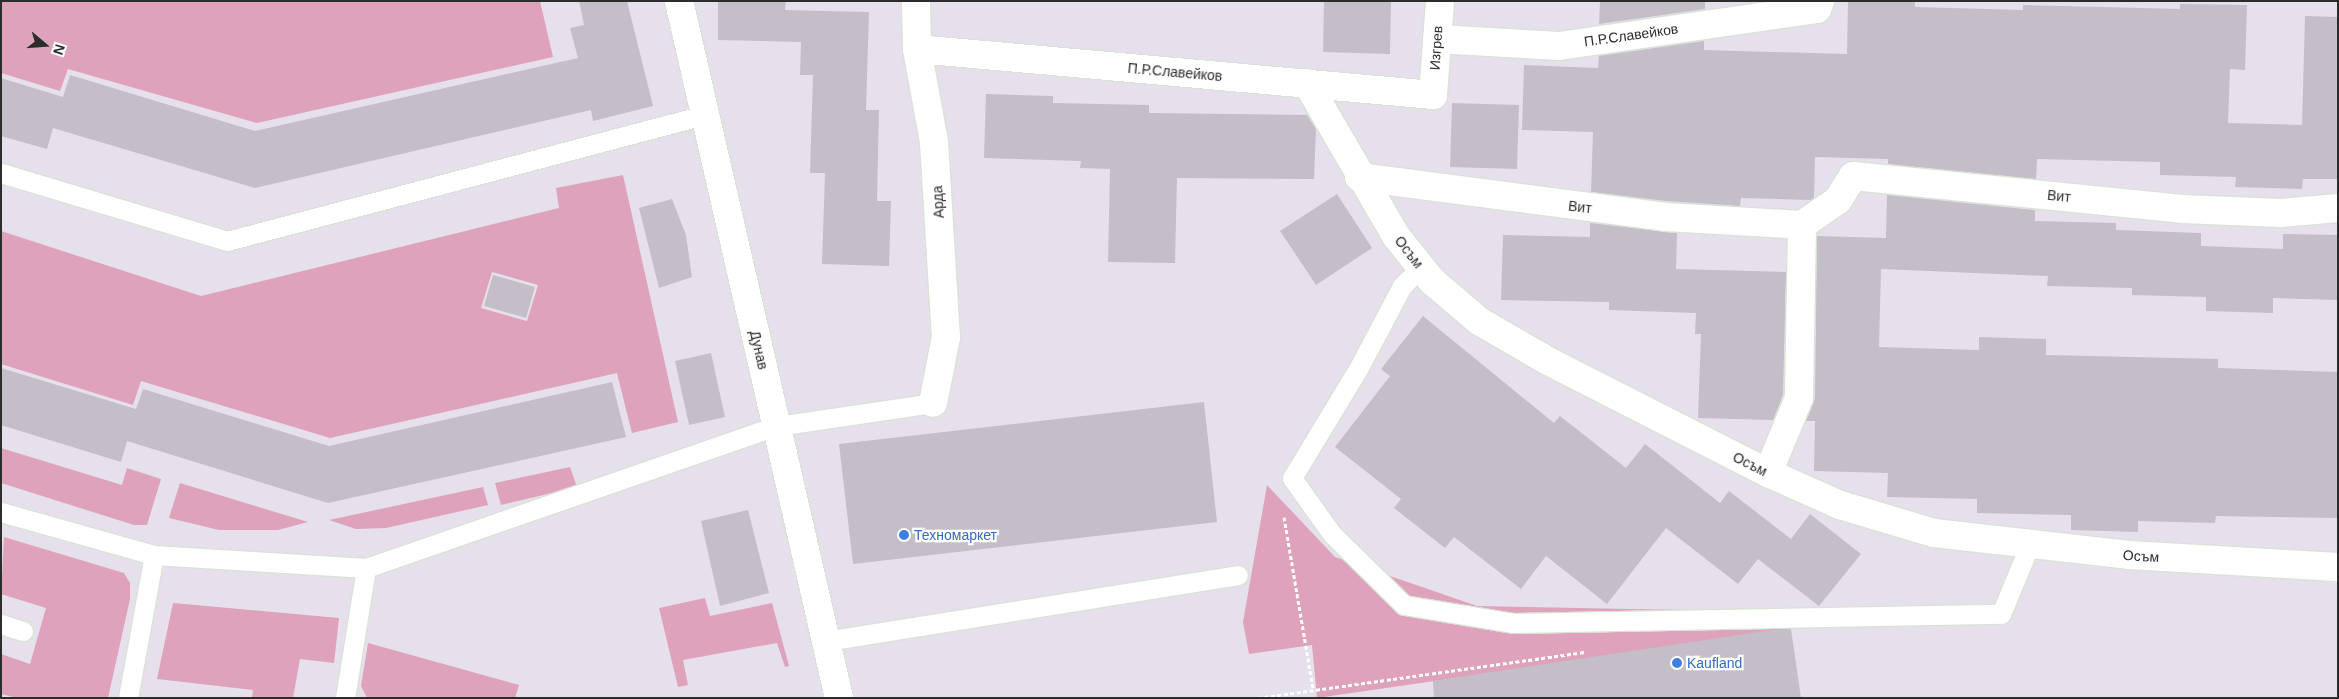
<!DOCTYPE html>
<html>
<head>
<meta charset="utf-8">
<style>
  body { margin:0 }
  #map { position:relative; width:2339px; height:699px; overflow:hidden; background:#e6e0ec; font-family:Arial,sans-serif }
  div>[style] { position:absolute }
  .green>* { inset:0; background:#dea2bb }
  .building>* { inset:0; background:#c4bec8 }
  .path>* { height:3px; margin-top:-1.5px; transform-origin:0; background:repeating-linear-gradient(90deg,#fff 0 4px,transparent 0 6.5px) }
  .roads { filter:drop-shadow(1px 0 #d9e3d5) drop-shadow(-1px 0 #d9e3d5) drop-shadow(0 1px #d9e3d5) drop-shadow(0 -1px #d9e3d5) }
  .service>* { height:19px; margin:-9.5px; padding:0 9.5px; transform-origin:9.5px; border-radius:9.5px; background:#fff }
  .minor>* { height:28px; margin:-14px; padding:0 14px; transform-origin:14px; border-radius:14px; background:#fff }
  .dots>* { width:14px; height:14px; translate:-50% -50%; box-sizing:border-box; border:2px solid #fff; border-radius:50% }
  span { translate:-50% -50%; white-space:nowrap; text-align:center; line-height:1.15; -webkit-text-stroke:4.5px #fff; paint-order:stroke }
  .street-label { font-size:14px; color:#2c2c2c }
  .shop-label { font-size:14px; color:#366cbe }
  .left { translate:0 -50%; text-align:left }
  .frame { position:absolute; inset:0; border:2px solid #2c2c2c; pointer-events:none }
  .north { position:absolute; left:20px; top:20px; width:50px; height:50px; -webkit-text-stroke:4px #fff; paint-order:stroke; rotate:108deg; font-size:14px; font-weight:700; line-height:20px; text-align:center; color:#2c2c2c }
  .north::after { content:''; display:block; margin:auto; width:18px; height:22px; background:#2c2c2c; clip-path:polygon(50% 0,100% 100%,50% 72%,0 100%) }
</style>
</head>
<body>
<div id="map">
  <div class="green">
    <div style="clip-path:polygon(1px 1px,540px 1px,553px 57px,257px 123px,68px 69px,60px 91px,1px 73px)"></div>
    <div style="clip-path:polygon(evenodd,623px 175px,678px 422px,632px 433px,617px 373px,330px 438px,141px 381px,133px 405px,1px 364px,1px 231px,201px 296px,559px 208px,556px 188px,623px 175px,492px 272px,538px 285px,527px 321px,481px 308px,492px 272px)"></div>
    <div style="clip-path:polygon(1px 448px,122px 485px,127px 468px,161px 479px,147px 525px,134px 525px,1px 483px)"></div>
    <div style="clip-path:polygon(570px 467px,577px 487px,501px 505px,495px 483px)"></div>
    <div style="clip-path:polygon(180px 483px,308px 522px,278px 530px,219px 530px,169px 518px)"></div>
    <div style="clip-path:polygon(1267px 485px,1335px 557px,1477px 606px,1896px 614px,1317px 698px,1312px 645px,1249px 654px,1243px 622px)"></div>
    <div style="clip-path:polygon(483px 487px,488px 505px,386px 528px,356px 529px,329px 520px)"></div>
    <div style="clip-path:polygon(4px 537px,124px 573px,130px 583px,130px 599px,108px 698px,17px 698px,1px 694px,1px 654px,30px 664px,46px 608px,1px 594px)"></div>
    <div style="clip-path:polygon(705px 598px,710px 616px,772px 603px,789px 666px,785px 667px,777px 643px,683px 660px,688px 685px,678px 687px,659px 608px)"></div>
    <div style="clip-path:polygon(173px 603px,339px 618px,334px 663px,300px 659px,293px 698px,252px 698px,253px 690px,157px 679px)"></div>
    <div style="clip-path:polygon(368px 643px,519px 685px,515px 698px,367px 698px,361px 686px)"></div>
  </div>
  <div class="building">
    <div style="clip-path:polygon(579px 1px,627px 1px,653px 106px,593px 121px,591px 110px,255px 188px,53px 128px,47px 149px,1px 136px,1px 78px,63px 97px,70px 75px,255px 131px,578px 58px,570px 28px,584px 25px)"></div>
    <div style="clip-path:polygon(718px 1px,786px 1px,785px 10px,869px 12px,866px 110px,879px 110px,877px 201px,891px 201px,889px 266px,822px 264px,825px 173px,810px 173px,813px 75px,800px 75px,801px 42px,718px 40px)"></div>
    <div style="clip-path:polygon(1324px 1px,1391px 1px,1390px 54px,1323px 52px)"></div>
    <div style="clip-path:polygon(1600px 1px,1705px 1px,1705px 9px,1599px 24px)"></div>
    <div style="clip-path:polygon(1848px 1px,1915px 1px,1915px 7px,2023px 10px,2023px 5px,2180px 9px,2180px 4px,2247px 5px,2245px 70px,2230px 69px,2228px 123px,2302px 125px,2305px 16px,2338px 17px,2338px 179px,2303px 179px,2302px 189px,2235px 187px,2236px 177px,2160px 175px,2160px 162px,2037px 159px,2036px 179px,1888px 164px,1888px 159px,1815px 157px,1814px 198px,1811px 200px,1741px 198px,1740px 206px,1666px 201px,1591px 192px,1593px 132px,1522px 130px,1524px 65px,1598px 68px,1599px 56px,1704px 41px,1704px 50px,1847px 54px)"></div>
    <div style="clip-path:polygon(986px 94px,1053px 96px,1053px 103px,1149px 105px,1149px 113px,1307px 115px,1316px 129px,1314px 179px,1177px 178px,1175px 263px,1108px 262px,1110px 169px,1080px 168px,1081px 161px,984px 158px)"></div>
    <div style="clip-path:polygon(1452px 103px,1519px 105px,1517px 169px,1450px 167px)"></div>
    <div style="clip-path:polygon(1337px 194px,1372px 248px,1316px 285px,1280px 231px)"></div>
    <div style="clip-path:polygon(1887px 195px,2035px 210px,2035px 221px,2116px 223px,2116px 230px,2201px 233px,2201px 246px,2283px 249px,2283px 234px,2338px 235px,2338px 300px,2273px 298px,2273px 313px,2206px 311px,2206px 297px,2132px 295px,2132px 288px,2047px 286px,2048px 276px,1881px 269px,1879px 347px,1979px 350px,1979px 337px,2046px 339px,2046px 355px,2218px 359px,2218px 368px,2338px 372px,2338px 518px,2216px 516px,2215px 523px,2138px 521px,2138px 532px,2071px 530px,2071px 515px,1977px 513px,1977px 499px,1887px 497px,1888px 473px,1814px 471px,1815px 421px,1806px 421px,1815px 398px,1817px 236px,1886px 238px)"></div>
    <div style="clip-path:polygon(672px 199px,686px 235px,692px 277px,659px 288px,639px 208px)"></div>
    <div style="clip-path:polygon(1590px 223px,1677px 233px,1676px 269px,1786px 272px,1783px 395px,1773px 420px,1698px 418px,1701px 334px,1695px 334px,1696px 313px,1609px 310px,1609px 302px,1501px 300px,1503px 235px,1590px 237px)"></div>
    <div style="clip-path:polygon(493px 275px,535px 287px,526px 318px,484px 306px)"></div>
    <div style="clip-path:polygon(1423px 316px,1554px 423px,1560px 416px,1626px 468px,1645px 444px,1720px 503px,1729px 491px,1791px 539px,1810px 514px,1861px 554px,1819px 606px,1758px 559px,1738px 584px,1666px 528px,1607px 604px,1546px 556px,1521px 589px,1454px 537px,1445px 548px,1394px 508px,1401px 499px,1335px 447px,1390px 376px,1381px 369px)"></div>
    <div style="clip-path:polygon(711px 353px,725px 417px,689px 425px,675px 361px)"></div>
    <div style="clip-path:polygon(1px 368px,136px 409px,143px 389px,329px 446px,612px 382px,626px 437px,328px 503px,127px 441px,121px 462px,1px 425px)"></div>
    <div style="clip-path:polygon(1204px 402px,1217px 522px,853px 564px,839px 444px)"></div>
    <div style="clip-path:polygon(748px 510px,769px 593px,720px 606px,701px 521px)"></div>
    <div style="clip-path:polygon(1778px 629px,1791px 629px,1801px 698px,1434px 698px,1433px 681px)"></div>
  </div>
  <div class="path">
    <div style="left:1284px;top:517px;width:174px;rotate:80.4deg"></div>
    <div style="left:1258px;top:698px;width:330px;rotate:-8deg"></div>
  </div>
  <div class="roads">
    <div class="service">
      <div style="left:1px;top:173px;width:236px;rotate:16.7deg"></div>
      <div style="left:227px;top:241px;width:496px;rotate:-14.8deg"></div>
      <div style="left:1421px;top:268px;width:26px;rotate:137deg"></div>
      <div style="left:1402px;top:286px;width:94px;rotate:117.9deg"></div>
      <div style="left:1358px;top:369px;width:127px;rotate:121.2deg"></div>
      <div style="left:1292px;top:478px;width:69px;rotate:54.5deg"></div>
      <div style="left:1332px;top:534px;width:101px;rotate:44.6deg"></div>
      <div style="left:1404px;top:605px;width:110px;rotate:9.4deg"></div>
      <div style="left:1513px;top:623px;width:488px;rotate:-1.1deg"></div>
      <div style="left:2001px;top:614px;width:76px;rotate:-67.5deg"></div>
      <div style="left:1px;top:512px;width:159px;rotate:15.7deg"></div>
      <div style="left:154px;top:555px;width:212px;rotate:3.5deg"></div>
      <div style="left:366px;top:568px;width:435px;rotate:-19.1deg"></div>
      <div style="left:777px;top:426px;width:158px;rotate:-8.4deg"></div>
      <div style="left:1px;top:624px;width:23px;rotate:18deg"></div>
      <div style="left:826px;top:641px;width:417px;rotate:-9.1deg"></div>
      <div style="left:128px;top:698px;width:145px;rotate:-79.7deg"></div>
      <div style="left:345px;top:698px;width:132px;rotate:-80.8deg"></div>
    </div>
    <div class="minor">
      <div style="left:679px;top:1px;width:715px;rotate:77.07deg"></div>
      <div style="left:916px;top:1px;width:48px;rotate:88.8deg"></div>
      <div style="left:917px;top:49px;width:95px;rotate:79.6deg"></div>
      <div style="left:934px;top:142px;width:195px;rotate:86.5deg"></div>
      <div style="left:946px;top:337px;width:67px;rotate:101.1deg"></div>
      <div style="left:1437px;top:39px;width:122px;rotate:3.3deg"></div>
      <div style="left:1559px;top:46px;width:261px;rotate:-8.2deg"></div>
      <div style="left:1817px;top:9px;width:9px;rotate:-69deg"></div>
      <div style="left:917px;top:49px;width:518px;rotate:5.09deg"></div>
      <div style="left:1433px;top:95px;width:94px;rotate:-85.7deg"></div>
      <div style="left:1307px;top:83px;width:177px;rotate:59.8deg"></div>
      <div style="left:1396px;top:236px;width:58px;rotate:51.3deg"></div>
      <div style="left:1432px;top:281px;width:62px;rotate:40.4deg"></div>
      <div style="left:1479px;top:321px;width:80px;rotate:30.1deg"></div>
      <div style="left:1548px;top:361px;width:247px;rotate:27deg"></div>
      <div style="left:1768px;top:473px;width:79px;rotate:24deg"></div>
      <div style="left:1840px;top:505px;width:98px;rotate:16.6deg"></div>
      <div style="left:1934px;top:533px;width:196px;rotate:6.4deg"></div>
      <div style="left:2129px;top:555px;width:209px;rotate:3.3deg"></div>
      <div style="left:1359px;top:177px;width:309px;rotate:7.4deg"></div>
      <div style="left:1665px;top:217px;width:137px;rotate:3.3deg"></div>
      <div style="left:1768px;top:473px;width:81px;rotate:-67.5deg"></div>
      <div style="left:1799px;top:398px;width:173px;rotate:-89deg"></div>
      <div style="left:1802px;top:225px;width:44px;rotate:-34.8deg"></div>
      <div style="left:1838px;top:200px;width:28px;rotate:-58deg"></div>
      <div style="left:1853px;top:176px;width:331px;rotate:5.7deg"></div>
      <div style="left:2182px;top:209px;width:99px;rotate:2.3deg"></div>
      <div style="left:2281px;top:213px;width:57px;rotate:-5deg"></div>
    </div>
  </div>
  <div class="dots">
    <div style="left:904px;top:535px;background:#3f7fe0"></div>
    <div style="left:1677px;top:663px;background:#3f7fe0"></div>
  </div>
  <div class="street-label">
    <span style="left:1631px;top:35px;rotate:-8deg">П.Р.Славейков</span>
    <span style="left:1436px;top:48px;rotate:-86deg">Изгрев</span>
    <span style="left:1175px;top:72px;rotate:5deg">П.Р.Славейков</span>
    <span style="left:2059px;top:196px;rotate:6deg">Вит</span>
    <span style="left:938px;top:202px;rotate:-93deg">Арда</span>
    <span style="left:1580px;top:207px;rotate:7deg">Вит</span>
    <span style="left:1409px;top:252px;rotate:52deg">Осъм</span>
    <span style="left:759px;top:350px;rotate:77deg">Дунав</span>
    <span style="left:1750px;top:464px;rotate:27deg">Осъм</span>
    <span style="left:2141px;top:556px;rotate:4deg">Осъм</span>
  </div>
  <div class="shop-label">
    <span class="left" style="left:914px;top:535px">Техномаркет</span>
    <span class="left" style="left:1687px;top:663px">Kaufland</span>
  </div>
  <div class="frame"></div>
  <div class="north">N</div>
</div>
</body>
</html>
